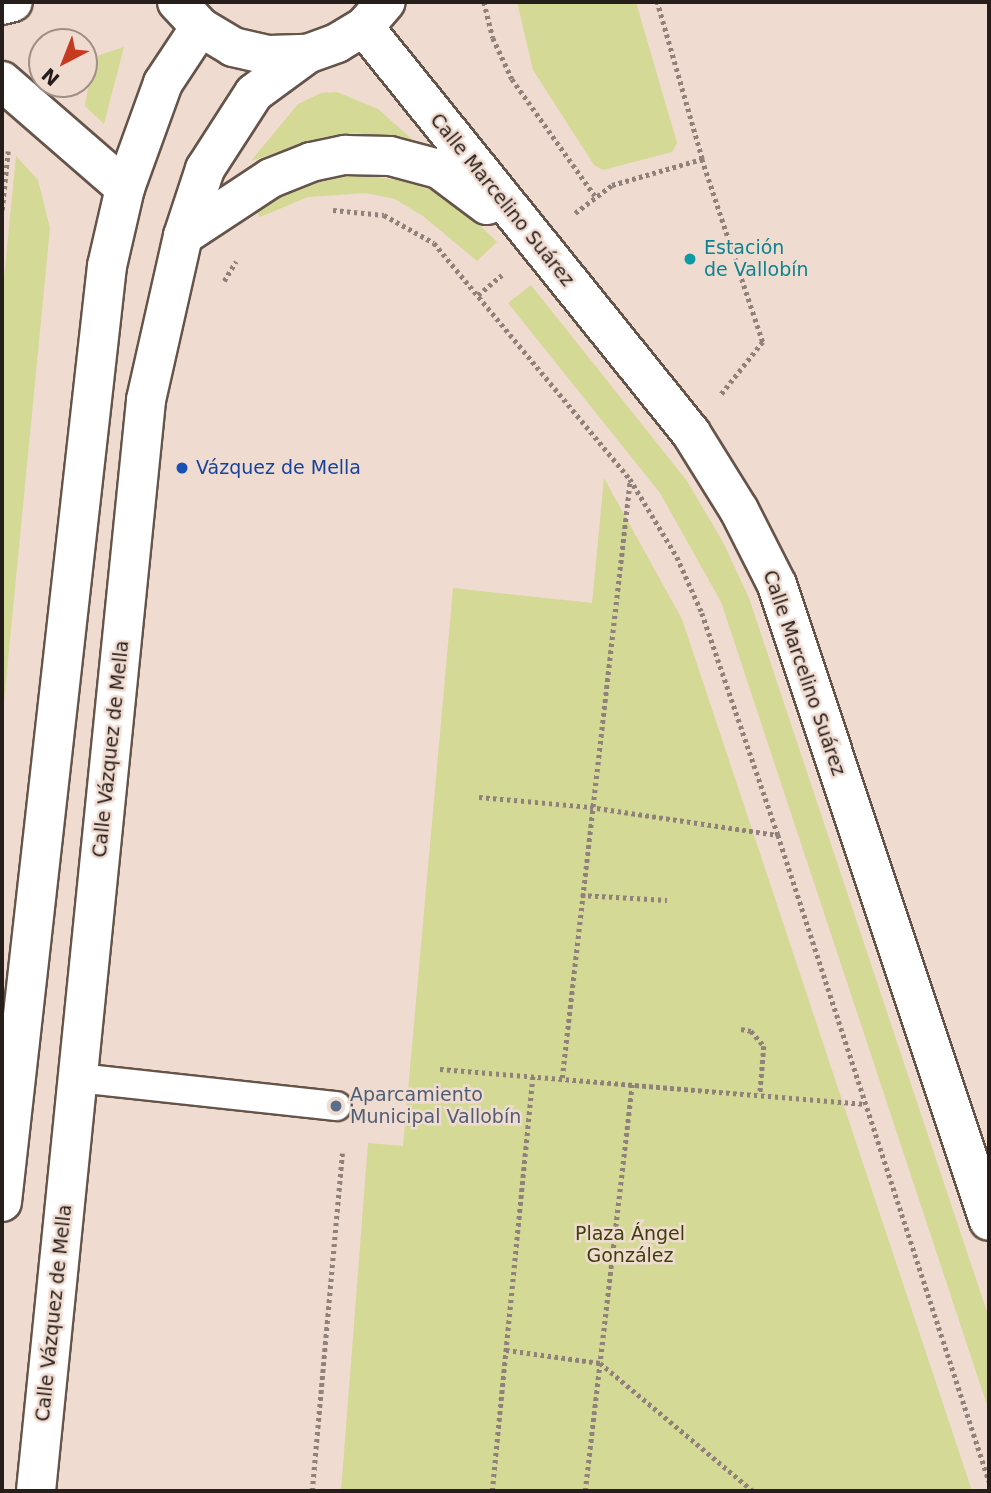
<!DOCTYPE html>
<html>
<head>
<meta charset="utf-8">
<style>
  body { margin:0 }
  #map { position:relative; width:991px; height:1493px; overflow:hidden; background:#f0dbd0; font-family:"DejaVu Sans",sans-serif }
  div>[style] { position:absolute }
  .green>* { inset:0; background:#d4d996 }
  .path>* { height:4.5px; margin-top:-2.25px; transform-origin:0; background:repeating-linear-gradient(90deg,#90817a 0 3.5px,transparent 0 7px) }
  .roads { filter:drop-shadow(2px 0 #65544a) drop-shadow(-2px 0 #65544a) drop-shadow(0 2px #65544a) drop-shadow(0 -2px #65544a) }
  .lane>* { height:28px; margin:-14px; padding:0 14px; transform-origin:14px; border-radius:14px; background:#fff }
  .street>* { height:38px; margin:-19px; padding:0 19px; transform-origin:19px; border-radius:19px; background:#fff }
  .secondary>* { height:38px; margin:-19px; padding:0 19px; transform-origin:19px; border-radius:19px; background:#fff }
  .dots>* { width:19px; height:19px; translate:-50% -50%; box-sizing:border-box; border:4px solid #f0dbd0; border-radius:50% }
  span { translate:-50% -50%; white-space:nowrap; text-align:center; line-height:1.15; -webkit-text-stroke:5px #f0dbd0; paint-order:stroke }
  .street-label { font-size:19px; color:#261e1a }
  .culture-label { font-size:19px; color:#0d838f }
  .left { translate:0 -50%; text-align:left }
  .transit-label { font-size:19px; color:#164399 }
  .service-label { font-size:19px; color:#4e5e75 }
  .park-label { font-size:19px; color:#3e400a }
  .frame { position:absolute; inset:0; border:4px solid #261e1a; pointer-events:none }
  .north { position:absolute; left:28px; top:28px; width:70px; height:70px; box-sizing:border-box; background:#f0dbd0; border:2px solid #9f8f87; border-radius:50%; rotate:222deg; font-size:19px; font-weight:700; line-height:28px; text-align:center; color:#261e1a }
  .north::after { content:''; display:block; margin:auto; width:24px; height:32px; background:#c53a21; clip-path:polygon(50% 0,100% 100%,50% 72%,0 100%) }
</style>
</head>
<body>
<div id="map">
  <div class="green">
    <div style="clip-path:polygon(517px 2px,636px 2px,677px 143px,672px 152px,603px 170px,594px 165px,533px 70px)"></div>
    <div style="clip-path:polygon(124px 47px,104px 124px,85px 106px,93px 57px)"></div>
    <div style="clip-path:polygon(337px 92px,378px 109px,413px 140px,356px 133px,324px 137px,251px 161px,298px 104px,321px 93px)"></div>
    <div style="clip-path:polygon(16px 156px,38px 180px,50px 228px,2px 722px,2px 298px)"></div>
    <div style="clip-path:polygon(356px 174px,410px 182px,435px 192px,467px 213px,497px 242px,477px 261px,423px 216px,395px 199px,366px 193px,308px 197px,260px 217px,256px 211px,298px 186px)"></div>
    <div style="clip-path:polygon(531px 285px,687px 481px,723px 542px,749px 598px,989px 1318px,989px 1411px,721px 602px,660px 493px,508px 303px)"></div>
    <div style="clip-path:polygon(604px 478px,682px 619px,972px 1491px,341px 1491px,368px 1143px,403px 1146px,453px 588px,592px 603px)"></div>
  </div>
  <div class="path">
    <div style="left:484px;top:2px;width:37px;rotate:76deg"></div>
    <div style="left:493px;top:38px;width:45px;rotate:65.1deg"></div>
    <div style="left:512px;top:79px;width:143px;rotate:54.6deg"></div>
    <div style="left:702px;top:159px;width:193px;rotate:71.6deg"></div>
    <div style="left:763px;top:342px;width:69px;rotate:128.5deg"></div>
    <div style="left:2px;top:210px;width:59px;rotate:-84.2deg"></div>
    <div style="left:333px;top:210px;width:51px;rotate:5.6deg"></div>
    <div style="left:384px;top:215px;width:57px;rotate:29.2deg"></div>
    <div style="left:434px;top:243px;width:307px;rotate:50.3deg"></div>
    <div style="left:630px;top:479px;width:91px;rotate:58.9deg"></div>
    <div style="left:677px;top:557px;width:61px;rotate:65.9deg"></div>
    <div style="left:702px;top:613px;width:235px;rotate:71.1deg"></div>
    <div style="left:778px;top:835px;width:680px;rotate:71.91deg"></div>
    <div style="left:575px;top:213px;width:46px;rotate:-37.1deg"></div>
    <div style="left:612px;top:185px;width:94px;rotate:-16.1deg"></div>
    <div style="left:702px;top:159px;width:163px;rotate:-106deg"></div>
    <div style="left:224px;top:281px;width:23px;rotate:-59deg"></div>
    <div style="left:478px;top:295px;width:31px;rotate:-40deg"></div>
    <div style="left:479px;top:797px;width:111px;rotate:5.1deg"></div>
    <div style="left:590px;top:807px;width:190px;rotate:8.5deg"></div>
    <div style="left:581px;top:895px;width:86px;rotate:3.3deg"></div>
    <div style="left:741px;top:1029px;width:10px;rotate:11deg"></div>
    <div style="left:751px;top:1031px;width:20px;rotate:49deg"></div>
    <div style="left:764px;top:1046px;width:49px;rotate:94.7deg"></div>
    <div style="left:440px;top:1069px;width:424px;rotate:4.7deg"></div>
    <div style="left:562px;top:1078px;width:602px;rotate:-83.51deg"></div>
    <div style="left:506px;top:1350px;width:95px;rotate:7.9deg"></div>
    <div style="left:600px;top:1363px;width:199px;rotate:39.9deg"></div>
    <div style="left:312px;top:1491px;width:339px;rotate:-84.9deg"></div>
    <div style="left:492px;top:1491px;width:417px;rotate:-84.4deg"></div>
    <div style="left:585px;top:1491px;width:411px;rotate:-83.4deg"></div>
  </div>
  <div class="roads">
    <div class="lane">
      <div style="left:78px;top:1078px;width:260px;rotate:6.2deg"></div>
    </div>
    <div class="street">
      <div style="left:2px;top:5px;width:11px;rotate:-15deg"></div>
      <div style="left:364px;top:27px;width:521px;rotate:51.15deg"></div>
      <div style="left:691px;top:433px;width:91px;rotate:58.1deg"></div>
      <div style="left:739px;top:510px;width:84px;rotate:63.1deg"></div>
      <div style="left:777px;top:585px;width:670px;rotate:71.57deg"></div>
      <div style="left:2px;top:81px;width:163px;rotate:41deg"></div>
      <div style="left:183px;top:236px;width:105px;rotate:-33.4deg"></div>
      <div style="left:271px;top:178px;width:43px;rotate:-21.8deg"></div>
      <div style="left:311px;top:162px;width:35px;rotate:-12deg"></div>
      <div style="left:345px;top:155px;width:45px;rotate:1.3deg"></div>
      <div style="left:390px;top:156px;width:51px;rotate:14.9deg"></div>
      <div style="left:439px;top:169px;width:60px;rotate:36.9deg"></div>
      <div style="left:2px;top:1202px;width:942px;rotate:-83.6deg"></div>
      <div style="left:107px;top:266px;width:80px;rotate:-77deg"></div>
      <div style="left:125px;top:188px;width:112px;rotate:-70.1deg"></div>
      <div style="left:163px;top:83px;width:67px;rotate:-56.5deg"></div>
      <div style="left:36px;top:1491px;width:1097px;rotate:-84.24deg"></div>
      <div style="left:146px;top:400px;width:168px;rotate:-77.3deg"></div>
      <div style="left:183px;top:236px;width:71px;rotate:-71.8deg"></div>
      <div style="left:205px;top:169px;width:90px;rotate:-57.2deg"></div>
      <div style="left:254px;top:93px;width:66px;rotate:-36.3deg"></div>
    </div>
    <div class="secondary">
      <div style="left:177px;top:2px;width:34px;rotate:47deg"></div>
      <div style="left:200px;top:27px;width:39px;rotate:31deg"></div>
      <div style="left:233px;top:47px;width:37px;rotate:13deg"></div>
      <div style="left:269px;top:55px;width:38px;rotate:-2deg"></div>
      <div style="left:307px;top:54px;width:32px;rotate:-20deg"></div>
      <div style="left:337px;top:43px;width:31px;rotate:-31deg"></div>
      <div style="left:364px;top:27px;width:33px;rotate:-49deg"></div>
    </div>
  </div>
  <div class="dots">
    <div style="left:690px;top:259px;background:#0f9aa8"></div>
    <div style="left:182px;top:468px;background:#1a4fb4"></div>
    <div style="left:336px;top:1106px;background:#5c6f8a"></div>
  </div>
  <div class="street-label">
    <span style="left:502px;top:200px;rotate:51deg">Calle Marcelino Suárez</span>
    <span style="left:804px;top:673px;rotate:71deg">Calle Marcelino Suárez</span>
    <span style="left:111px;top:749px;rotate:-84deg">Calle Vázquez de Mella</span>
    <span style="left:54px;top:1313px;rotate:-84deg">Calle Vázquez de Mella</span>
  </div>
  <div class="culture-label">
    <span class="left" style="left:704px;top:259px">Estación<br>de Vallobín</span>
  </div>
  <div class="transit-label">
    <span class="left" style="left:196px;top:468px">Vázquez de Mella</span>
  </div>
  <div class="service-label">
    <span class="left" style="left:350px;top:1106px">Aparcamiento<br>Municipal Vallobín</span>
  </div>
  <div class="park-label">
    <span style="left:630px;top:1245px">Plaza Ángel<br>González</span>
  </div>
  <div class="frame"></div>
  <div class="north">N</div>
</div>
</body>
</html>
